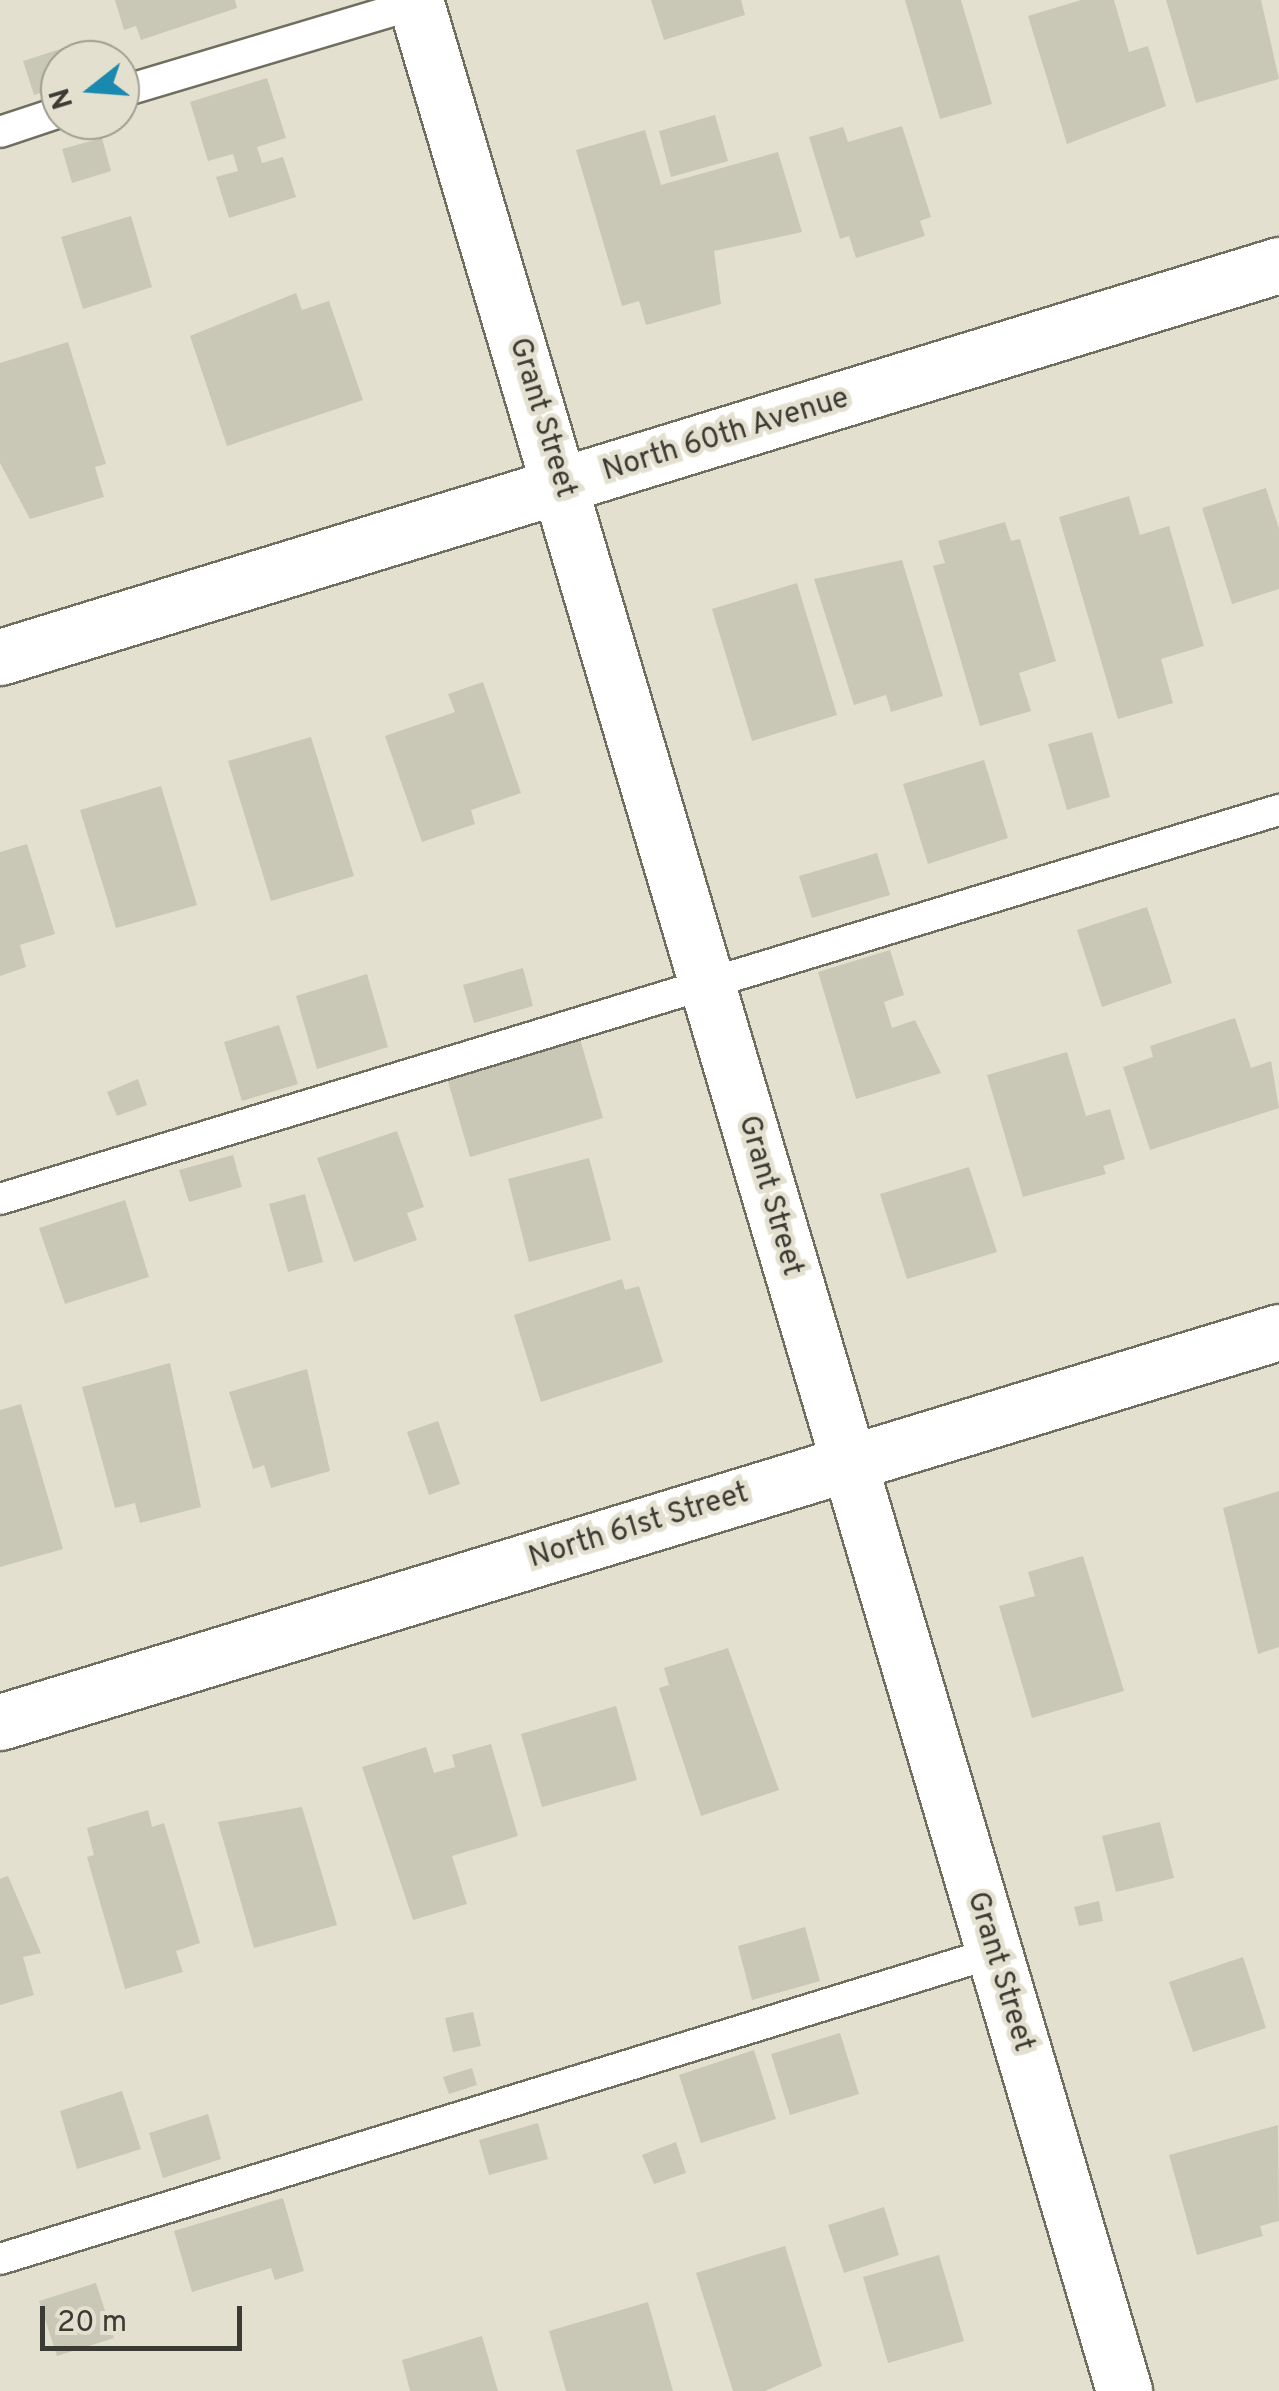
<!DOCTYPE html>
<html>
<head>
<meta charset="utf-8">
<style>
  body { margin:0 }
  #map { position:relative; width:1279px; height:2391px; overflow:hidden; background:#e3e0cf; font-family:Overpass,sans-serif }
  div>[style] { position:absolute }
  .building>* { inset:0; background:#c9c7b6 }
  .roads { filter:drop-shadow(2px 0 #706e5f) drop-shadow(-2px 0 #706e5f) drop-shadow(0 2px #706e5f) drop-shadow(0 -2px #706e5f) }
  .service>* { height:30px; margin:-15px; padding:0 15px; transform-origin:15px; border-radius:15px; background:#fff }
  .minor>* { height:55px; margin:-27.5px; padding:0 27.5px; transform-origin:27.5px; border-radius:27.5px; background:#fff }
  span { translate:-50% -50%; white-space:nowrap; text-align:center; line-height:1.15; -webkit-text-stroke:9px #e3e0cf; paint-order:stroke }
  .street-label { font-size:30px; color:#3b3a33 }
  .north { position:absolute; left:40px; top:40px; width:100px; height:100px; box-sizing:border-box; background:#e3e0cf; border:2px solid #a09e91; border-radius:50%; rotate:253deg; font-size:28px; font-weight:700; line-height:40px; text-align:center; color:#3b3a33 }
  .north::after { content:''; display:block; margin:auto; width:35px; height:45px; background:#1989af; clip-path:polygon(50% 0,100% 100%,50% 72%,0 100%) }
  .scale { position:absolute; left:40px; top:2306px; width:202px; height:45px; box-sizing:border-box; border:5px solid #3b3a33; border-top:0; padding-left:12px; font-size:30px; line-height:35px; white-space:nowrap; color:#3b3a33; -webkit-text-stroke:8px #e3e0cf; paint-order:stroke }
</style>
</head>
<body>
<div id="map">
  <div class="building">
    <div style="clip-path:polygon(115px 0,235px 0,237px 8px,141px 40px,136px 26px,124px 30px)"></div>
    <div style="clip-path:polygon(651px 0,741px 0,745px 15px,664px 40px)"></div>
    <div style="clip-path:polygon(905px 0,961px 0,992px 104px,940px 119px)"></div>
    <div style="clip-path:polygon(1081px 0,1114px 0,1129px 52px,1148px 46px,1166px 106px,1067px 144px,1028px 16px)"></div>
    <div style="clip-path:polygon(1166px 0,1261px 0,1279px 79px,1196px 103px)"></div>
    <div style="clip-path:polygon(76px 44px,81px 60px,60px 60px,60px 86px,34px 95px,23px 61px)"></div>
    <div style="clip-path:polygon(267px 78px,286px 138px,257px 147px,262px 163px,283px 157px,296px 197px,229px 218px,216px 177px,238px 171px,233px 154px,208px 161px,190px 102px)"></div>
    <div style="clip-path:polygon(715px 115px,728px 161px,671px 177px,659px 131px)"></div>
    <div style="clip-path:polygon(902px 126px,931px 217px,920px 221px,925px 236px,856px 258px,849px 236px,840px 239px,809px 137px,843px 127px,848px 142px)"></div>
    <div style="clip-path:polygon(645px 130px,661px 185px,778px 152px,802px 232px,714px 251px,721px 304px,646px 325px,639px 301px,622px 306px,576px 150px)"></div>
    <div style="clip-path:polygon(102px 138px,111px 171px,72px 183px,62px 149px)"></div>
    <div style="clip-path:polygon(131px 216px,152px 287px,83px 309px,61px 237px)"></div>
    <div style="clip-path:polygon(296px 293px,302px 310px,329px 301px,363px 400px,227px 446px,190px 336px)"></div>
    <div style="clip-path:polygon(68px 342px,106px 464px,95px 467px,104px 497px,30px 519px,0 463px,0 363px)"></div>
    <div style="clip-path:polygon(1266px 488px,1279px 529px,1279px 589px,1232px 604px,1202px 508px)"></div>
    <div style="clip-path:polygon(1129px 496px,1140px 535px,1169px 526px,1204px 646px,1161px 659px,1173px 703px,1118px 719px,1059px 517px)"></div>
    <div style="clip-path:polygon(1005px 522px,1011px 541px,1020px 539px,1056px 661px,1019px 673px,1031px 711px,980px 726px,933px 566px,945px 563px,938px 541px)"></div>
    <div style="clip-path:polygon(902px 560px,943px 696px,891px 712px,886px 695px,854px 705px,814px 579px)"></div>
    <div style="clip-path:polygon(797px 583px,837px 715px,752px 741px,712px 609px)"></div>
    <div style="clip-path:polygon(483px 682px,521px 793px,471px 810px,475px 824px,422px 842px,385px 736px,455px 712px,448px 694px)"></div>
    <div style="clip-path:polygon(1092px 732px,1110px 797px,1067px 810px,1048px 744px)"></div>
    <div style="clip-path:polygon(311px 737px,354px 876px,271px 901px,228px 761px)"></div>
    <div style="clip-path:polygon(984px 760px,1008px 838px,928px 864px,903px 784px)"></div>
    <div style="clip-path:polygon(161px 786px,197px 905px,116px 928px,80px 810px)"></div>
    <div style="clip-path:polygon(27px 844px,55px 934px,20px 945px,26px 967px,0 976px,0 852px)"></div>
    <div style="clip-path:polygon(877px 853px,890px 895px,812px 918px,799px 876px)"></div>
    <div style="clip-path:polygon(1147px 907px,1172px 983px,1102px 1007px,1077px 930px)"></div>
    <div style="clip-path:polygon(890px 950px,904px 995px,884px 1002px,892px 1028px,915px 1020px,941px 1073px,856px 1099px,818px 972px)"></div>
    <div style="clip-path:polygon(523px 968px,533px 1006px,474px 1023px,463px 985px)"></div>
    <div style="clip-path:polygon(367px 974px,388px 1047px,317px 1069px,296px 996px)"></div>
    <div style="clip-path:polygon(1235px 1018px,1251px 1068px,1271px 1061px,1279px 1108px,1150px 1150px,1123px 1067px,1153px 1057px,1150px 1046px)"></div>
    <div style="clip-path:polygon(279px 1025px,298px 1084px,242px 1101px,224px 1042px)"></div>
    <div style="clip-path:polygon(580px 1039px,603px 1118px,470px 1157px,447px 1078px)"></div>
    <div style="clip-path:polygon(1067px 1052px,1086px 1116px,1110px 1109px,1125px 1159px,1103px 1166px,1106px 1174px,1023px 1197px,987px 1075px)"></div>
    <div style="clip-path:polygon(138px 1079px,147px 1105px,117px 1116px,107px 1092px)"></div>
    <div style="clip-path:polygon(397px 1131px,424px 1207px,407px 1213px,417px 1240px,354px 1262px,317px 1158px)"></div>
    <div style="clip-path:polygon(233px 1155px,242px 1187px,189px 1202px,179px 1170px)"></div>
    <div style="clip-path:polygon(589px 1158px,611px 1240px,529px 1262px,508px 1179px)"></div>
    <div style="clip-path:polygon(969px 1167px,997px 1252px,907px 1279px,880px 1194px)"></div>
    <div style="clip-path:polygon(305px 1194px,323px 1262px,288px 1272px,269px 1204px)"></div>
    <div style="clip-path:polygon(125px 1200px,149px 1277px,65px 1304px,39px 1228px)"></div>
    <div style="clip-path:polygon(622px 1279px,625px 1290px,639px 1286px,663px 1362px,541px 1402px,514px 1315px)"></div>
    <div style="clip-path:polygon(170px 1363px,201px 1507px,140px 1523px,135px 1503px,115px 1508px,82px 1387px)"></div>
    <div style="clip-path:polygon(307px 1369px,330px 1471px,271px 1488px,264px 1465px,253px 1469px,229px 1392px)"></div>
    <div style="clip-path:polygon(21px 1404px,63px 1549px,0 1567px,0 1410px)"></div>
    <div style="clip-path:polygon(438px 1421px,460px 1484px,429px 1495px,407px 1432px)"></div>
    <div style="clip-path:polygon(1279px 1491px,1279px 1647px,1258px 1654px,1223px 1508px)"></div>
    <div style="clip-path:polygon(1083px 1556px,1124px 1691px,1032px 1718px,999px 1606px,1035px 1596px,1028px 1572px)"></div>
    <div style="clip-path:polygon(728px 1648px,779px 1790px,701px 1816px,659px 1688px,669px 1685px,664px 1668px)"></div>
    <div style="clip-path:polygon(616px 1706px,637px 1780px,542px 1807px,521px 1734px)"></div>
    <div style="clip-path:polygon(491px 1744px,518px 1836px,452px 1856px,467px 1904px,413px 1920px,362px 1767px,426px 1747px,434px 1773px,455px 1767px,452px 1755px)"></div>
    <div style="clip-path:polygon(302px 1807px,337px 1925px,254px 1948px,218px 1822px)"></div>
    <div style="clip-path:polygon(148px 1810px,152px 1827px,164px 1823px,200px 1943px,176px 1951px,183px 1972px,125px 1989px,87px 1857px,94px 1855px,87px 1828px)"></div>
    <div style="clip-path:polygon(1160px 1822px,1174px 1878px,1116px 1892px,1102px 1836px)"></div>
    <div style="clip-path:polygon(8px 1876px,41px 1953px,23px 1957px,34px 1995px,0 2005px,0 1879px)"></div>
    <div style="clip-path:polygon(1099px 1901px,1103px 1921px,1079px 1926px,1074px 1907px)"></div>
    <div style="clip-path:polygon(805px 1927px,820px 1981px,752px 2000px,738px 1946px)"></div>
    <div style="clip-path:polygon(1243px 1957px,1266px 2028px,1193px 2052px,1169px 1982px)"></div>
    <div style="clip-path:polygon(473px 2012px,481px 2046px,453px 2052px,445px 2018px)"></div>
    <div style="clip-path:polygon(840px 2033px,859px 2094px,790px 2115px,771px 2054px)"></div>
    <div style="clip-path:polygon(754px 2050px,776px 2119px,701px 2143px,679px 2075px)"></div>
    <div style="clip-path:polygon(472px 2068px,477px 2085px,449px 2094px,443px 2077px)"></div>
    <div style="clip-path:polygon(122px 2091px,141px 2149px,77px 2169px,60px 2111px)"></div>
    <div style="clip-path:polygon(208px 2114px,221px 2159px,163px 2178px,149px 2133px)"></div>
    <div style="clip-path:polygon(538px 2123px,548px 2159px,489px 2175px,479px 2140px)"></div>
    <div style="clip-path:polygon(1278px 2125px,1279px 2221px,1260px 2226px,1263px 2236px,1197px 2255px,1169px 2155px)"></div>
    <div style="clip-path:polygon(676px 2142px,686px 2173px,654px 2184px,642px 2155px)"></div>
    <div style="clip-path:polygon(283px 2198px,304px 2271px,275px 2280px,271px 2268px,192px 2292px,174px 2231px)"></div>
    <div style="clip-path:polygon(884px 2207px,899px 2255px,844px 2273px,828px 2225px)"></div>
    <div style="clip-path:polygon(785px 2246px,822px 2366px,765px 2391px,733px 2391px,696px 2273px)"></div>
    <div style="clip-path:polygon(939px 2255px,964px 2341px,888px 2363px,863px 2277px)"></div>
    <div style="clip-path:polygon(96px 2283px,114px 2338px,57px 2356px,39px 2301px)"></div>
    <div style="clip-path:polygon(648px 2302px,673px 2391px,566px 2391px,549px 2331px)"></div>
    <div style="clip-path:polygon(482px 2336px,498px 2391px,410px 2391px,402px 2360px)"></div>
  </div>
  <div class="roads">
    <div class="service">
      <div style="left:120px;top:92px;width:319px;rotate:-16.6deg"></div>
      <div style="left:0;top:132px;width:63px;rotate:-18.4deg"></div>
      <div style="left:0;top:1199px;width:1337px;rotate:-16.92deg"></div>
      <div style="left:0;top:2259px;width:1039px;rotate:-17.13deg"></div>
    </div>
    <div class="minor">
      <div style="left:415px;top:0;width:2494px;rotate:73.48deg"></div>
      <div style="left:0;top:657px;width:1338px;rotate:-17.04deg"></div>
      <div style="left:0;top:1722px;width:1337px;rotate:-16.96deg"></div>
    </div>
  </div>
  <div class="street-label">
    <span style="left:541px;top:418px;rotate:73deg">Grant Street</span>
    <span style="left:726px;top:436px;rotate:-17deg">North 60th Avenue</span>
    <span style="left:769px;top:1196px;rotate:74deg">Grant Street</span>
    <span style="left:639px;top:1527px;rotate:-17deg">North 61st Street</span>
    <span style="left:999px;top:1972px;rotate:73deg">Grant Street</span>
  </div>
  <div class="north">N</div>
  <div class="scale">20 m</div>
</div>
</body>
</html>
